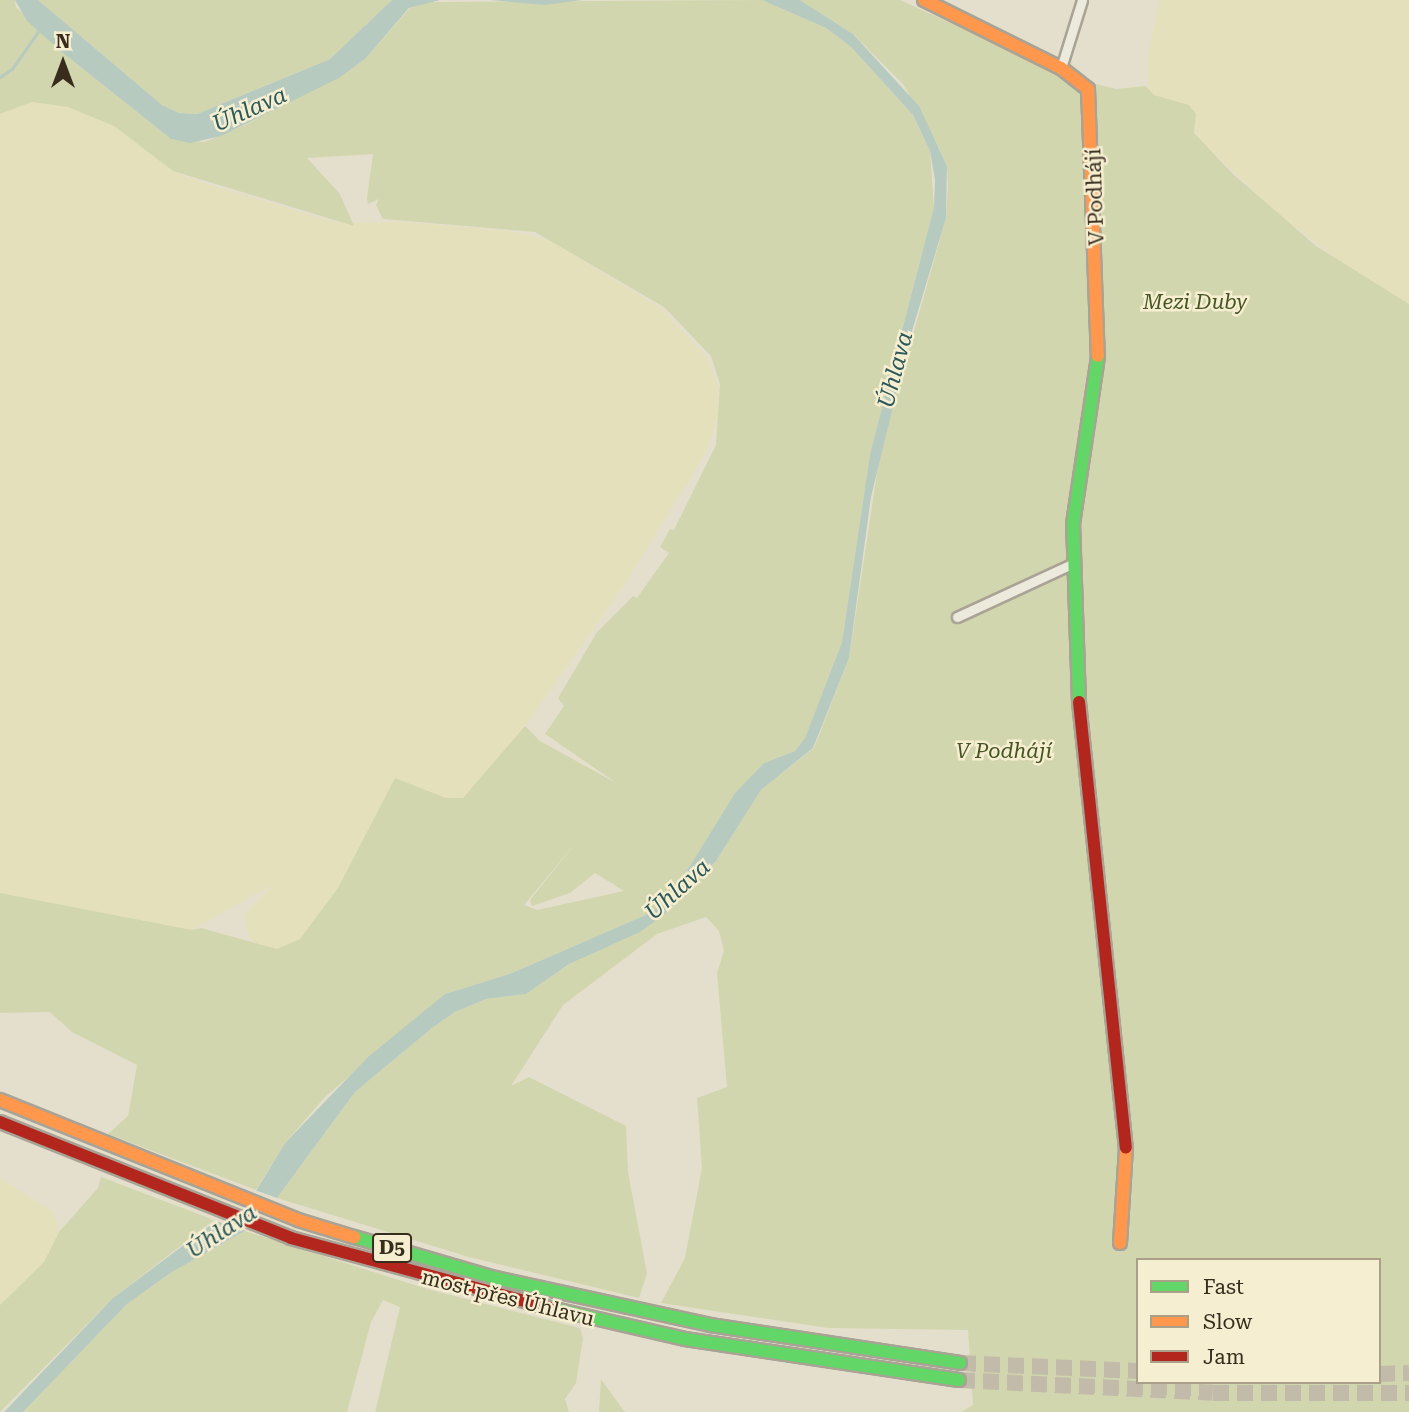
<!DOCTYPE html>
<html>
<head>
<meta charset="utf-8">
<style>
  body { margin:0 }
  #map { position:relative; width:1409px; height:1412px; overflow:hidden; background:#e4dfcc; font-family:"Roboto Serif",serif }
  div>[style] { position:absolute }
  .farmland>* { inset:0; background:#e5e0bc }
  .green>* { inset:0; background:#d2d6ae }
  .water>* { inset:0; background:#b7cac0 }
  .pier>* { inset:0; background:#e4dfcc }
  .stream>* { height:2.5px; margin:-1.25px; padding:0 1.25px; transform-origin:1.25px; border-radius:1.25px; background:#b7cac0 }
  .highway-tunnel>* { height:16px; margin-top:-8px; transform-origin:0; background:repeating-linear-gradient(90deg,#c2bba9 0 16px,transparent 0 24px) }
  .roads { filter:drop-shadow(2px 0 #a9a395) drop-shadow(-2px 0 #a9a395) drop-shadow(0 2px #a9a395) drop-shadow(0 -2px #a9a395) }
  .street>* { height:9px; margin:-4.5px; padding:0 4.5px; transform-origin:4.5px; border-radius:4.5px; background:#ece9dd }
  .fast>* { height:12px; margin:-6px; padding:0 6px; transform-origin:6px; border-radius:6px; background:#63d668 }
  .slow>* { height:12px; margin:-6px; padding:0 6px; transform-origin:6px; border-radius:6px; background:#ff974d }
  .jam>* { height:12px; margin:-6px; padding:0 6px; transform-origin:6px; border-radius:6px; background:#b3261e }
  span { translate:-50% -50%; white-space:nowrap; text-align:center; line-height:1.15; -webkit-text-stroke:5px #f6eed1; paint-order:stroke }
  .shield-label span { padding:2px 5px; background:#f6eed1; border:2px solid; border-radius:5px; -webkit-text-stroke-width:0 }
  .shield-label { font-size:19px; color:#382c1d; font-weight:700 }
  .street-label { font-size:21px; color:#382c1d }
  .park-label { font-size:21px; color:#455523; font-style:italic }
  .water-label { font-size:23px; color:#2b5859; font-style:italic }
  .legend { position:absolute; left:1136px; top:1258px; width:245px; height:126px; box-sizing:border-box; background:#f6eed1; border:2px solid #aaa089; margin:0; padding:9px 12px; list-style:none; font-size:21px; color:#382c1d }
  .legend li { display:flex; align-items:center; gap:14px; height:35px }
  .legend b { width:35px; border:2px solid #aaa089 }
  .north { position:absolute; left:28px; top:28px; width:70px; height:70px; -webkit-text-stroke:5px #f6eed1; paint-order:stroke; rotate:0deg; font-size:19px; font-weight:700; line-height:28px; text-align:center; color:#382c1d }
  .north::after { content:''; display:block; margin:auto; width:24px; height:32px; background:#382c1d; clip-path:polygon(50% 0,100% 100%,50% 72%,0 100%) }
</style>
</head>
<body>
<div id="map">
  <div class="farmland">
    <div style="clip-path:polygon(1159px 0,1409px 0,1409px 304px,1351px 269px,1279px 215px,1199px 139px,1192px 124px,1196px 114px,1189px 105px,1154px 95px,1148px 89px,1148px 58px)"></div>
    <div style="clip-path:polygon(32px 102px,68px 107px,114px 126px,173px 171px,204px 183px,338px 223px,404px 222px,510px 231px,549px 240px,662px 309px,707px 358px,719px 387px,718px 416px,705px 454px,627px 581px,525px 726px,464px 798px,446px 798px,395px 778px,338px 888px,300px 939px,286px 947px,269px 950px,252px 941px,246px 928px,245px 913px,272px 885px,192px 930px,0 893px,0 114px)"></div>
    <div style="clip-path:polygon(0 1178px,54px 1212px,59px 1232px,44px 1262px,0 1305px)"></div>
  </div>
  <div class="green">
    <div style="clip-path:polygon(evenodd,0 0,15px 0,16px 7px,63px 53px,171px 139px,205px 142px,247px 124px,366px 58px,410px 8px,429px 2px,762px 0,826px 28px,851px 47px,913px 115px,930px 151px,934px 207px,870px 454px,842px 642px,805px 738px,795px 751px,764px 763px,735px 793px,670px 898px,650px 913px,512px 973px,445px 994px,324px 1098px,285px 1143px,256px 1190px,108px 1134px,128px 1116px,137px 1065px,72px 1032px,50px 1012px,0 1013px,0 893px,192px 930px,201px 928px,277px 949px,300px 939px,338px 888px,395px 778px,446px 798px,463px 798px,525px 726px,540px 741px,618px 784px,545px 734px,564px 706px,558px 698px,597px 632px,633px 596px,637px 598px,669px 553px,660px 547px,670px 529px,674px 530px,716px 445px,720px 384px,711px 356px,664px 307px,535px 232px,383px 219px,376px 205px,379px 199px,368px 204px,367px 198px,373px 154px,307px 158px,340px 194px,354px 226px,173px 171px,114px 126px,68px 107px,32px 102px,0 114px,0 0,578px 840px,530px 900px,532px 906px,570px 893px,595px 873px,624px 891px,537px 910px,524px 905px,578px 840px)"></div>
    <div style="clip-path:polygon(38px 0,392px 0,330px 59px,197px 114px,179px 113px,162px 105px)"></div>
    <div style="clip-path:polygon(evenodd,800px 0,900px 0,1068px 77px,1116px 89px,1146px 86px,1154px 95px,1189px 105px,1196px 114px,1194px 133px,1233px 174px,1316px 246px,1409px 304px,1409px 1412px,961px 1412px,973px 1405px,968px 1330px,828px 1328px,661px 1303px,685px 1258px,702px 1168px,697px 1098px,727px 1087px,717px 973px,724px 951px,719px 931px,706px 917px,657px 934px,563px 1005px,511px 1086px,529px 1077px,626px 1126px,628px 1172px,647px 1274px,639px 1298px,469px 1257px,277px 1198px,355px 1092px,432px 1028px,455px 1012px,486px 999px,526px 994px,569px 964px,665px 914px,716px 861px,761px 790px,814px 748px,849px 658px,881px 447px,946px 218px,948px 187px,947px 166px,938px 146px,903px 84px,853px 34px,800px 0,1138px 1260px,1379px 1260px,1379px 1382px,1138px 1382px,1138px 1260px)"></div>
    <div style="clip-path:polygon(101px 1177px,214px 1220px,113px 1298px,0 1412px,0 1305px,44px 1262px,59px 1232px,98px 1188px)"></div>
    <div style="clip-path:polygon(245px 1231px,427px 1289px,580px 1328px,583px 1338px,576px 1383px,565px 1399px,569px 1412px,375px 1412px,400px 1307px,383px 1300px,371px 1322px,347px 1412px,23px 1412px,127px 1304px,172px 1272px)"></div>
    <div style="clip-path:polygon(601px 1379px,624px 1411px,626px 1412px,599px 1412px)"></div>
  </div>
  <div class="water">
    <div style="clip-path:polygon(15px 0,38px 0,162px 105px,179px 113px,197px 114px,330px 59px,392px 0,440px 0,409px 8px,366px 58px,339px 78px,221px 136px,190px 143px,171px 139px,63px 53px,27px 21px)"></div>
    <div style="clip-path:polygon(490px 0,582px 0,545px 5px)"></div>
    <div style="clip-path:polygon(762px 0,800px 0,853px 34px,919px 106px,947px 166px,946px 218px,909px 341px,871px 497px,849px 658px,813px 748px,761px 790px,716px 861px,665px 914px,640px 932px,569px 964px,526px 994px,486px 999px,455px 1012px,432px 1028px,355px 1092px,277px 1198px,245px 1231px,172px 1272px,127px 1304px,23px 1412px,4px 1412px,113px 1298px,256px 1191px,285px 1143px,368px 1057px,445px 994px,512px 973px,650px 913px,670px 898px,735px 793px,764px 763px,795px 751px,805px 738px,842px 642px,870px 454px,934px 207px,935px 180px,930px 151px,913px 115px,851px 47px,826px 28px)"></div>
  </div>
  <div class="pier">
    <div style="clip-path:polygon(252px 1189px,280px 1199px,249px 1232px,210px 1219px)"></div>
  </div>
  <div class="stream">
    <div style="left:0;top:77px;width:14px;rotate:-34deg"></div>
    <div style="left:12px;top:69px;width:49px;rotate:-55deg"></div>
  </div>
  <div class="highway-tunnel">
    <div style="left:960px;top:1363px;width:178px;rotate:2.6deg"></div>
    <div style="left:1379px;top:1374px;width:30px;rotate:-2deg"></div>
    <div style="left:959px;top:1380px;width:254px;rotate:2.9deg"></div>
    <div style="left:1213px;top:1393px;width:196px"></div>
  </div>
  <div class="roads">
    <div class="street">
      <div style="left:1061px;top:68px;width:71px;rotate:-72.8deg"></div>
      <div style="left:957px;top:617px;width:129px;rotate:-24.8deg"></div>
    </div>
    <div class="fast">
      <div style="left:1079px;top:702px;width:178px;rotate:-91.9deg"></div>
      <div style="left:1073px;top:524px;width:170px;rotate:-81.5deg"></div>
      <div style="left:354px;top:1237px;width:147px;rotate:16.2deg"></div>
      <div style="left:495px;top:1278px;width:220px;rotate:12.3deg"></div>
      <div style="left:710px;top:1325px;width:253px;rotate:8.6deg"></div>
      <div style="left:555px;top:1309px;width:133px;rotate:13deg"></div>
      <div style="left:685px;top:1339px;width:277px;rotate:8.5deg"></div>
    </div>
    <div class="slow">
      <div style="left:924px;top:0;width:153px;rotate:26.4deg"></div>
      <div style="left:1061px;top:68px;width:34px;rotate:38deg"></div>
      <div style="left:1088px;top:89px;width:267px;rotate:87.9deg"></div>
      <div style="left:0;top:1100px;width:321px;rotate:21.9deg"></div>
      <div style="left:298px;top:1220px;width:59px;rotate:16.9deg"></div>
      <div style="left:1120px;top:1243px;width:95px;rotate:-86.4deg"></div>
    </div>
    <div class="jam">
      <div style="left:1079px;top:702px;width:448px;rotate:84deg"></div>
      <div style="left:0;top:1122px;width:313px;rotate:21.7deg"></div>
      <div style="left:291px;top:1238px;width:273px;rotate:15.1deg"></div>
    </div>
  </div>
  <div class="shield-label">
    <span style="left:392px;top:1248px">D5</span>
  </div>
  <div class="street-label">
    <span style="left:1095px;top:197px;rotate:-92deg">V Podhájí</span>
    <span style="left:508px;top:1298px;rotate:14deg">most přes Úhlavu</span>
  </div>
  <div class="park-label">
    <span style="left:1195px;top:302px">Mezi Duby</span>
    <span style="left:1004px;top:751px">V Podhájí</span>
  </div>
  <div class="water-label">
    <span style="left:250px;top:110px;rotate:-24deg">Úhlava</span>
    <span style="left:896px;top:370px;rotate:-75deg">Úhlava</span>
    <span style="left:678px;top:890px;rotate:-42deg">Úhlava</span>
    <span style="left:222px;top:1232px;rotate:-33deg">Úhlava</span>
  </div>
  <ul class="legend">
  <li><b style="height:9px;background:#63d668"></b>Fast</li>
  <li><b style="height:9px;background:#ff974d"></b>Slow</li>
  <li><b style="height:9px;background:#b3261e"></b>Jam</li>
  </ul>
  <div class="north">N</div>
</div>
</body>
</html>
